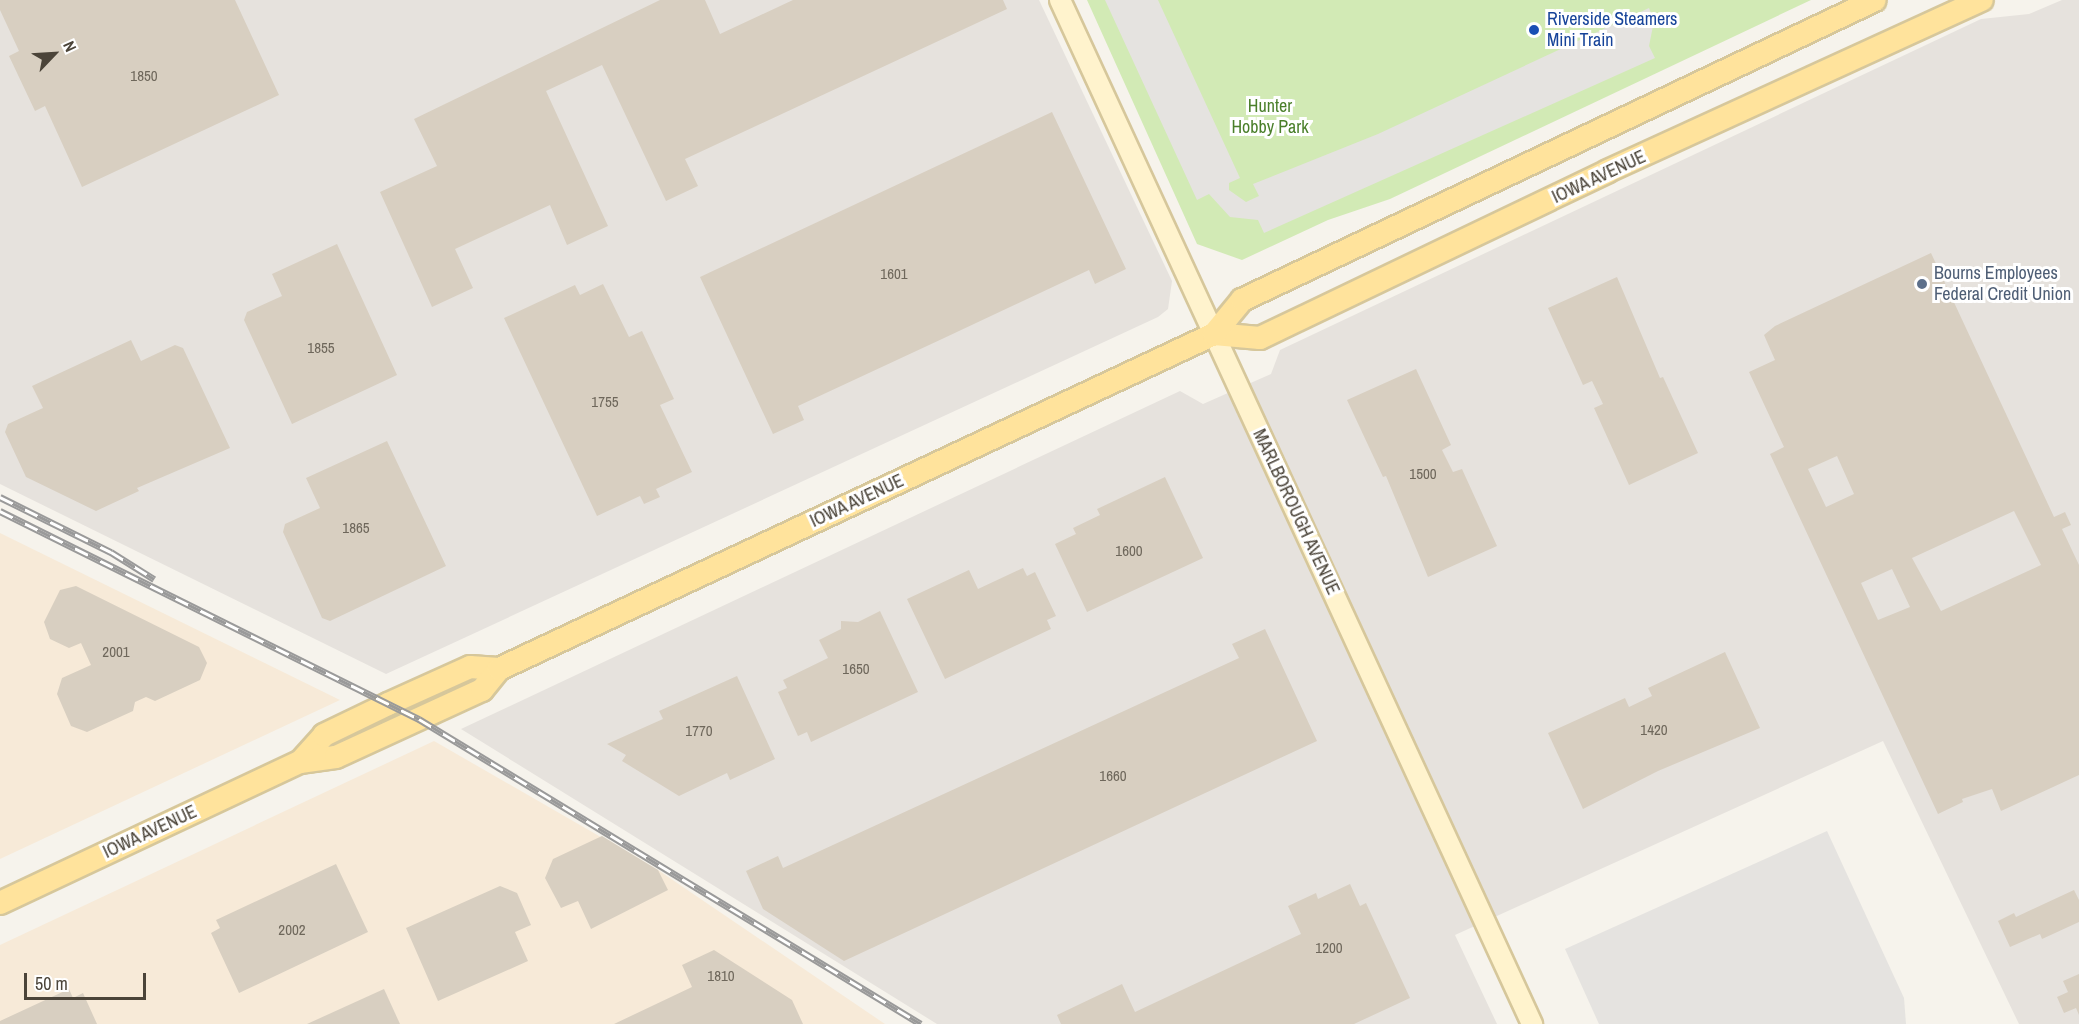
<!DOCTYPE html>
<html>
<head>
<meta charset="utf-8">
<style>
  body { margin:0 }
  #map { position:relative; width:2079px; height:1024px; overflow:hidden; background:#f6f3ec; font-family:"Archivo Narrow",sans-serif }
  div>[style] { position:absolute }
  .commercial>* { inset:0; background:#f7ead8 }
  .industrial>* { inset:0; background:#e6e2dd }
  .green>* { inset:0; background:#d2eab5 }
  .parking>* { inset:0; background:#e5e3e0 }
  .building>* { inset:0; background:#d8cfc1 }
  .roads { filter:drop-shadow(2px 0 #d6c79b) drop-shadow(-2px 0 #d6c79b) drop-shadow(0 2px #d6c79b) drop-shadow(0 -2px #d6c79b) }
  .secondary>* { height:20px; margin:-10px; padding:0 10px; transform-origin:10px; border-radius:10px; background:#fff3cd }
  .primary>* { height:22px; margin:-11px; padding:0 11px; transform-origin:11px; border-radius:11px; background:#ffe39c }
  .rail>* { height:7px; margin-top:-3.5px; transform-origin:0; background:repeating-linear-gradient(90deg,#fff 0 14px,#9a9a9a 0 28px); box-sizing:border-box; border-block:2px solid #9a9a9a }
  .dots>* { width:16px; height:16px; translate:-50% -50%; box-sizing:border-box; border:3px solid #fff; border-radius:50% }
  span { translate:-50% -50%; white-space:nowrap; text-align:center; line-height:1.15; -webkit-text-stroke:6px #fff; paint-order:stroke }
  .number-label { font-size:15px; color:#6e675b }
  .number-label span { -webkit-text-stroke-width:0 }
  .transit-label { font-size:18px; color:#164399 }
  .left { translate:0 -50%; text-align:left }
  .park-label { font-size:18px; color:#4a7f2a }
  .street-label { font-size:18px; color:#4b4439 }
  .service-label { font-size:18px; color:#4e5e75 }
  .north { position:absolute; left:24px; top:24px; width:60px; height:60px; -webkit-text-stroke:4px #fff; paint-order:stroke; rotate:65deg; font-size:16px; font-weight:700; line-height:24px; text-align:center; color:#4b4439 }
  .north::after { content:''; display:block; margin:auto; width:21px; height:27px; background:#4b4439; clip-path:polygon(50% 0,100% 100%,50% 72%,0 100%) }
  .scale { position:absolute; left:24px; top:973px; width:122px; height:27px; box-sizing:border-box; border:3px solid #4b4439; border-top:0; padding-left:8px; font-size:18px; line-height:21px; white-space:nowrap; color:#4b4439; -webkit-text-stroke:4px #fff; paint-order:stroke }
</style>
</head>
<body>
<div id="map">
  <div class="commercial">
    <div style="clip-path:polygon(0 533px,340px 700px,0 859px)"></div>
    <div style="clip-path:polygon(434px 741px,658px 870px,885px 1024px,0 1024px,0 945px)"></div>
  </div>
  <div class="industrial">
    <div style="clip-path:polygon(0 0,1039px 0,1172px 281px,1168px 309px,1158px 317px,386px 674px,0 484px)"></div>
    <div style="clip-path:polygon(2062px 0,2079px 0,2079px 1024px,2019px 1024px,1883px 741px,1455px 935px,1497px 1024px,937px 1024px,461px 729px,1180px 391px,1203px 404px,1271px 374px,1280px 350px,1981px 19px,2029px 14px)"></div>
  </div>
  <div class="green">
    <div style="clip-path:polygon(1087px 0,1811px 0,1390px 199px,1328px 220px,1242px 260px,1197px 244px)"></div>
  </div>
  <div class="parking">
    <div style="clip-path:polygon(1105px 0,1158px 0,1240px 178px,1229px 183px,1229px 190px,1246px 202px,1259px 196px,1253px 184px,1378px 134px,1649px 8px,1654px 21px,1649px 46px,1655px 58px,1264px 233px,1258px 220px,1230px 217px,1209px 194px,1197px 200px)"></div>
    <div style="clip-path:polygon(1827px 831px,1904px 998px,1906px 1024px,1599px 1024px,1565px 949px)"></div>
  </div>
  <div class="building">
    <div style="clip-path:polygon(0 0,235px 0,279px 95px,82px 187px,45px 106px,35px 111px,9px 56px,19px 51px,0 10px)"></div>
    <div style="clip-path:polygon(660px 0,705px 0,720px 34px,793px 0,1003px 0,1007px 9px,685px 159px,698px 186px,666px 201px,602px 65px,546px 91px,608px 226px,567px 245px,550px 205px,455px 249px,473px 288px,432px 307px,380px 192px,437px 166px,414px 119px)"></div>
    <div style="clip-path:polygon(1052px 112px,1126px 269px,1095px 284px,1089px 270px,942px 339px,798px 406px,804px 420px,773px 434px,700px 277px)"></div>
    <div style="clip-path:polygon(337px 244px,397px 375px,292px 424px,244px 320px,247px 312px,282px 296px,272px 274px)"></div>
    <div style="clip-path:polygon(evenodd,1931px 253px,2054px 517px,2065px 512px,2071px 525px,2062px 529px,2079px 565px,2079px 775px,2001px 811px,1992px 789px,1962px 799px,1963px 802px,1938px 814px,1770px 454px,1784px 447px,1749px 372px,1775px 360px,1764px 335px,1775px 326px,1931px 253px,1837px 456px,1854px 494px,1826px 507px,1808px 469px,1837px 456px,1931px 253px,2014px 511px,2041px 565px,1941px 611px,1912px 558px,2014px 511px,1931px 253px,1892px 569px,1910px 607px,1878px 620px,1861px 583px,1892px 569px)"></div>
    <div style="clip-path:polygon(1617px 277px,1660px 378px,1663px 377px,1698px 453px,1629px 485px,1594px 408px,1603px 404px,1592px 381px,1583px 385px,1548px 308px)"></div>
    <div style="clip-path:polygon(603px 284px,629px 337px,642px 331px,674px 399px,660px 405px,692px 472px,656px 489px,660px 497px,644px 504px,640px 496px,597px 516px,504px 318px,575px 285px,580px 295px)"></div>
    <div style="clip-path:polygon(131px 340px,141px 361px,175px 345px,183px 348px,230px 448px,137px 488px,139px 491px,96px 511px,26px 477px,5px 432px,8px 424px,43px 408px,32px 386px)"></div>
    <div style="clip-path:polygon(1416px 369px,1451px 445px,1442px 450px,1453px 472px,1462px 469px,1497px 546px,1428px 577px,1386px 476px,1383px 477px,1347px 400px)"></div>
    <div style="clip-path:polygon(387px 441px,446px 566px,330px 621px,322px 618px,283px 532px,285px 524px,320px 508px,306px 478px)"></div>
    <div style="clip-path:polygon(1165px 477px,1203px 558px,1087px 612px,1055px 544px,1076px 534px,1073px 528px,1100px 515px,1097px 509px)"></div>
    <div style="clip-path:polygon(1023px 568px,1027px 576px,1035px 572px,1056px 616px,1047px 620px,1051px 629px,945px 679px,907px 599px,969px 570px,978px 589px)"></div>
    <div style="clip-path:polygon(76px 586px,199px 647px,207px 663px,200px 680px,155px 701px,146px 697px,135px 702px,133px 711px,87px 732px,71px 726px,57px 694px,62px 678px,91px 665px,81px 643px,69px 648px,50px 639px,44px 622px,60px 590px)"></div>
    <div style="clip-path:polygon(880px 611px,918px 692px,811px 742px,807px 732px,798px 736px,778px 692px,787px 688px,783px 680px,828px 658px,819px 640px,841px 629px,841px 621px,858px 622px)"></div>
    <div style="clip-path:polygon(1265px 629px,1317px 741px,844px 961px,763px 909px,746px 871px,778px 856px,783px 868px,1239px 658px,1232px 644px)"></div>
    <div style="clip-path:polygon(1725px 652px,1760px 728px,1658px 771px,1583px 809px,1548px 733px,1625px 698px,1629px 707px,1652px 696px,1648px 688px)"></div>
    <div style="clip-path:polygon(737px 676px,775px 759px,730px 780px,727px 773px,679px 796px,622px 761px,626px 755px,607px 744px,663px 719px,659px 711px)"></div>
    <div style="clip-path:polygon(602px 836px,658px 870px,668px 890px,591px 929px,578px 901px,561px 908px,545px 878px,553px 859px)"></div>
    <div style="clip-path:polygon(336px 864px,368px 932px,239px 993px,211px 933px,220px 928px,216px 920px)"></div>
    <div style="clip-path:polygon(1350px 884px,1360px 906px,1366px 903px,1410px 998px,1354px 1024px,1061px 1024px,1057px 1015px,1122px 984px,1135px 1012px,1301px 934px,1288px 906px,1316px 893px,1318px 899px)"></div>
    <div style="clip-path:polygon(500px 886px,517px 893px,531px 925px,515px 932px,528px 961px,438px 1001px,406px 928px)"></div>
    <div style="clip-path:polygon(2074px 890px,2079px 900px,2079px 922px,2042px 939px,2040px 934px,2010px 947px,1998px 921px,2014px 913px,2016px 917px)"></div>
    <div style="clip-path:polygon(714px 950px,792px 1000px,803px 1024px,614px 1024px,692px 987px,682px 965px)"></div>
    <div style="clip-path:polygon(2079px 974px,2079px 1015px,2076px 1008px,2064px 1013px,2057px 997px,2068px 992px,2063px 981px)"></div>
    <div style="clip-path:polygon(69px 989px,73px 998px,83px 993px,97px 1024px,0 1024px,0 1021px)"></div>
    <div style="clip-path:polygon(384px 989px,400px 1024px,307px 1024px)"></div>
  </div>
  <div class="roads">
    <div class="secondary">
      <div style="left:1060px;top:0;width:1128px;rotate:65.25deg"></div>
    </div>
    <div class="primary">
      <div style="left:1214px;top:334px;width:46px;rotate:5deg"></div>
      <div style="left:1260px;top:338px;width:386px;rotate:-25.6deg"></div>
      <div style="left:1608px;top:171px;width:411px;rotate:-24.6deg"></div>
      <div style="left:300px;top:762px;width:36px;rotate:-48deg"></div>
      <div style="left:324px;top:735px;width:71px;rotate:-25.8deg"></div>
      <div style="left:388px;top:704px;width:90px;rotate:-24.3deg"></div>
      <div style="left:470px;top:667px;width:29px;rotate:4deg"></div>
      <div style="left:0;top:903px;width:331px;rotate:-25.2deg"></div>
      <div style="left:300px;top:762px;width:36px;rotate:-8deg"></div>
      <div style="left:336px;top:757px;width:161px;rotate:-24.7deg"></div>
      <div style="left:482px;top:690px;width:27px;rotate:-51deg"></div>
      <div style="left:499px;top:669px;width:790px;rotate:-25.1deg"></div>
      <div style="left:1214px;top:334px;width:44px;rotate:-50.5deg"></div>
      <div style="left:1242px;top:300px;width:700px;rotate:-25.36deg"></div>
    </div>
  </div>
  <div class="rail">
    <div style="left:0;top:497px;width:124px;rotate:26.4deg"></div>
    <div style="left:111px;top:552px;width:51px;rotate:32.1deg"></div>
    <div style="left:0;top:511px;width:468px;rotate:26.4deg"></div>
    <div style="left:419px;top:719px;width:587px;rotate:31.28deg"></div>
  </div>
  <div class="dots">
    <div style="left:1534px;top:30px;background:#1a4fb4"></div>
    <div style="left:1922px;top:284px;background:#5c6f8a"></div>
  </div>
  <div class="number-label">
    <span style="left:144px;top:76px">1850</span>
    <span style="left:894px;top:274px">1601</span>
    <span style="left:321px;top:348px">1855</span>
    <span style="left:605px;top:402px">1755</span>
    <span style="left:1423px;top:474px">1500</span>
    <span style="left:356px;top:528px">1865</span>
    <span style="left:1129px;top:551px">1600</span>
    <span style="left:116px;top:652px">2001</span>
    <span style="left:856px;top:669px">1650</span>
    <span style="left:1654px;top:730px">1420</span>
    <span style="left:699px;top:731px">1770</span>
    <span style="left:1113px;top:776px">1660</span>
    <span style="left:292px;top:930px">2002</span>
    <span style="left:1329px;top:948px">1200</span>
    <span style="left:721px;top:976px">1810</span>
  </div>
  <div class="transit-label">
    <span class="left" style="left:1547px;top:30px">Riverside Steamers<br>Mini Train</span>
  </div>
  <div class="park-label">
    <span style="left:1270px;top:117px">Hunter<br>Hobby Park</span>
  </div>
  <div class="street-label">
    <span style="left:1599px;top:177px;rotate:-25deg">IOWA AVENUE</span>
    <span style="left:857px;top:501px;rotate:-25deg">IOWA AVENUE</span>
    <span style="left:1296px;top:512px;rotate:65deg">MARLBOROUGH AVENUE</span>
    <span style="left:150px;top:832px;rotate:-25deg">IOWA AVENUE</span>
  </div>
  <div class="service-label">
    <span class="left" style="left:1934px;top:284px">Bourns Employees<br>Federal Credit Union</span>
  </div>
  <div class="north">N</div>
  <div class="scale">50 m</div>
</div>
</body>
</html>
